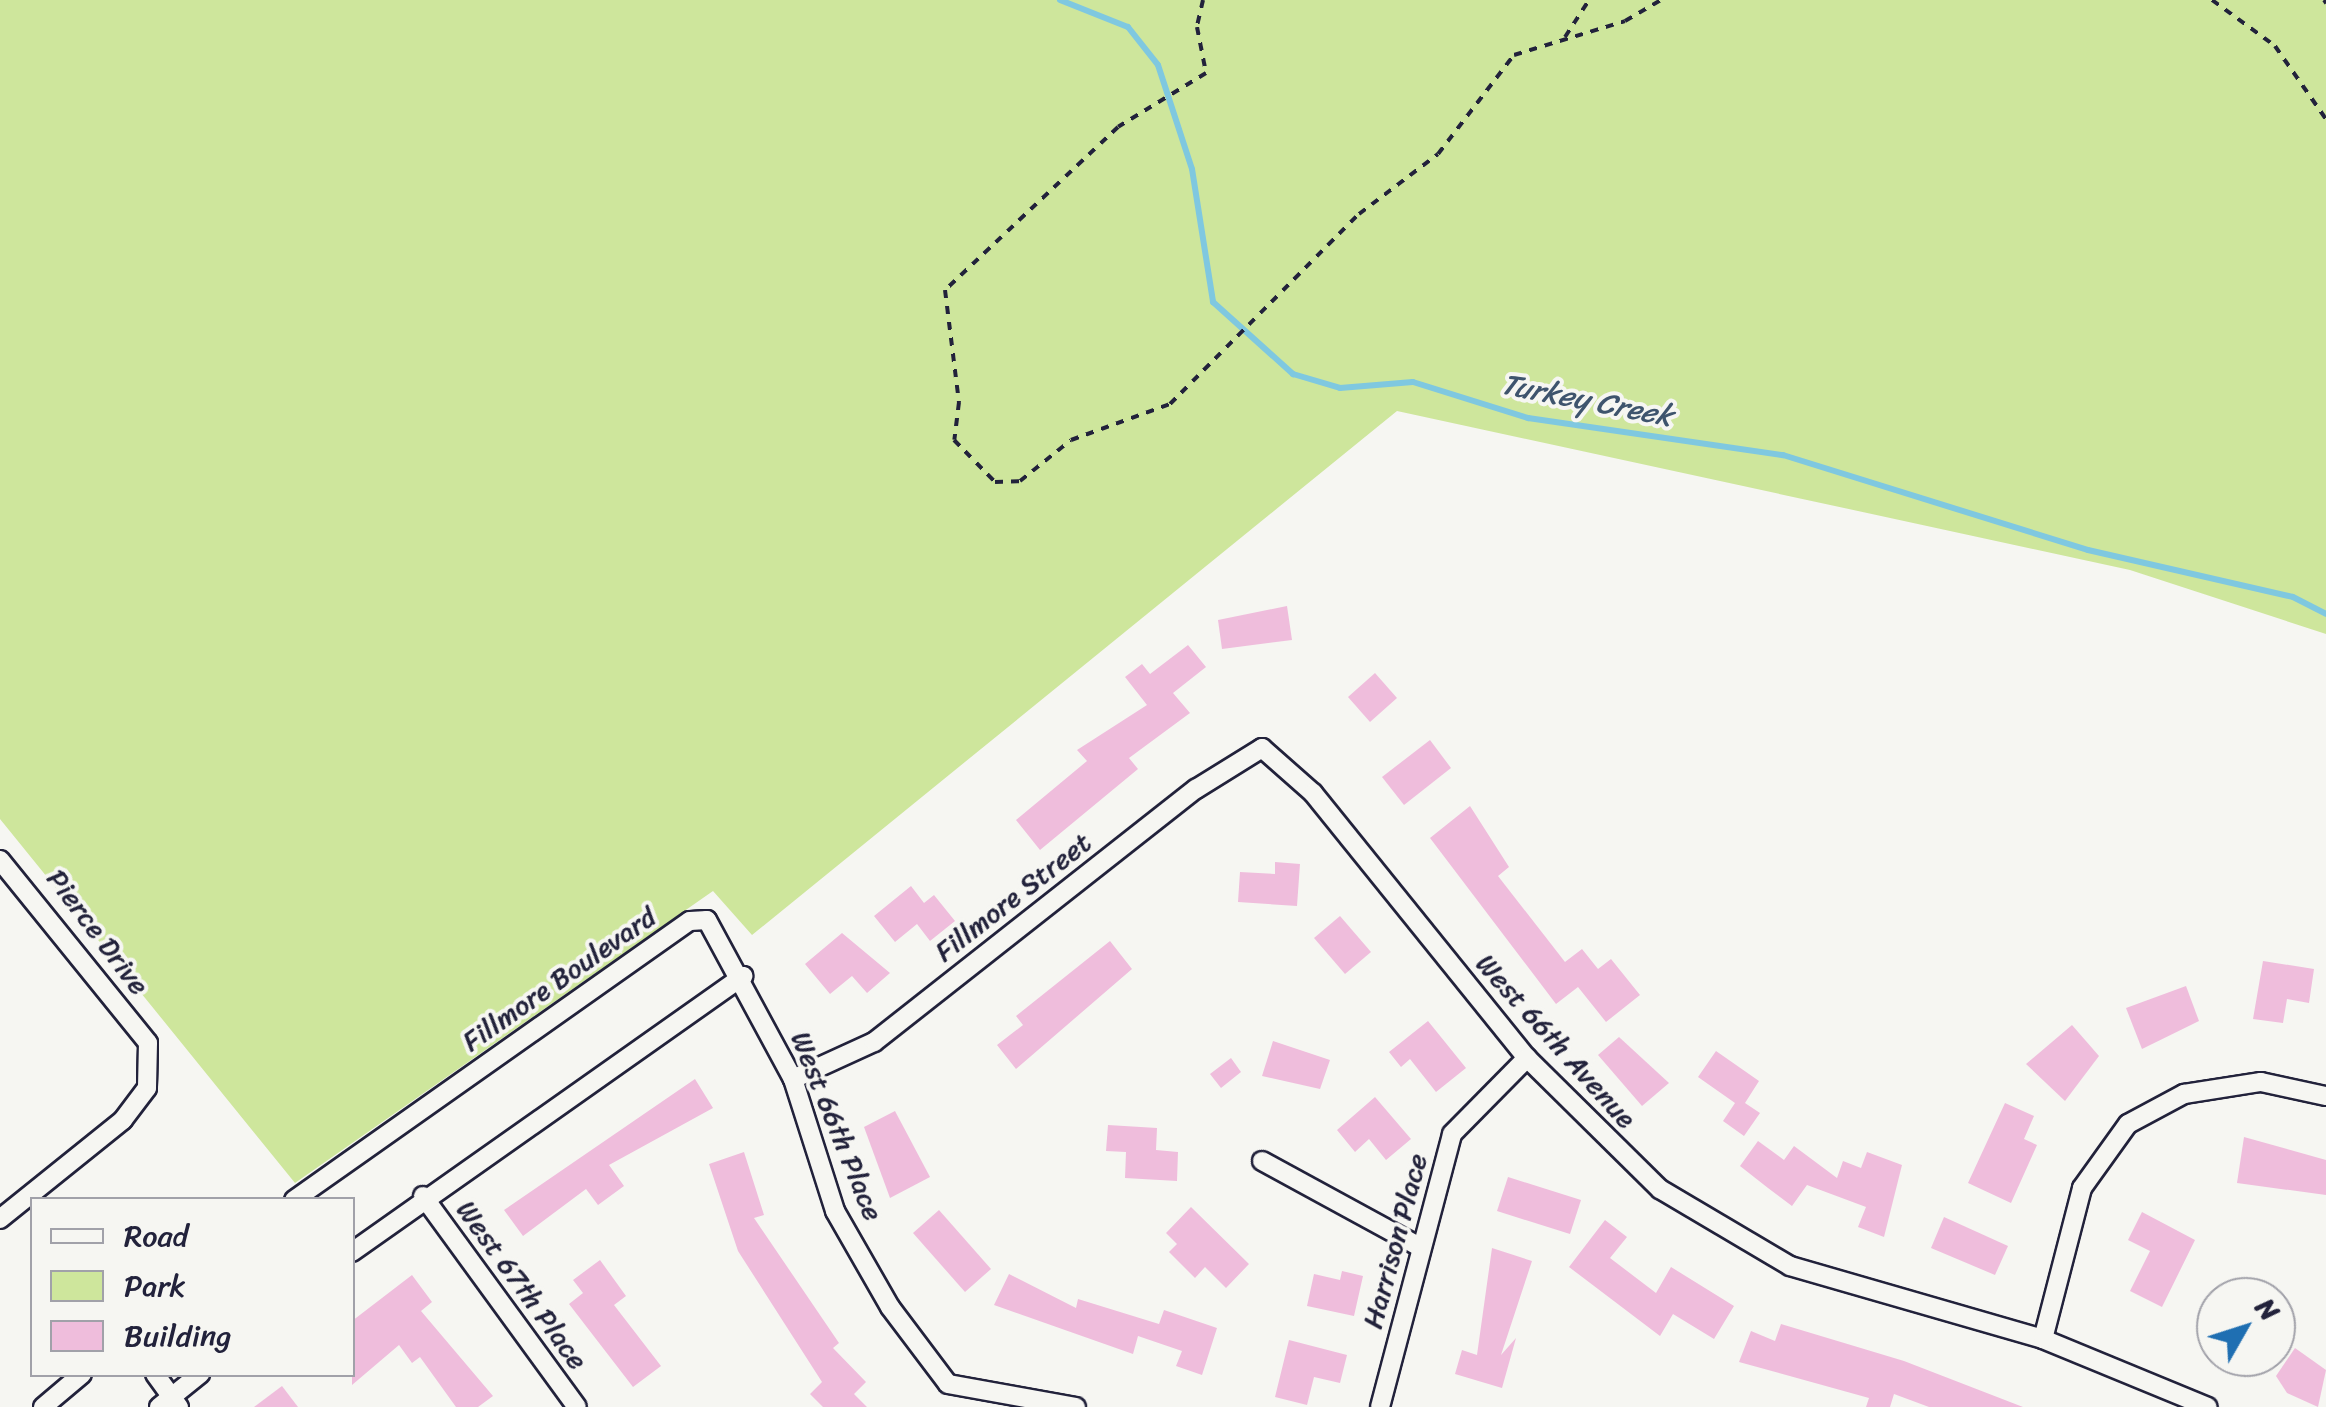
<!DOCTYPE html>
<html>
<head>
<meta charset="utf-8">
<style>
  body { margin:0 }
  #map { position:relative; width:2326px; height:1407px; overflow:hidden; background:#f6f6f2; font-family:Sriracha,sans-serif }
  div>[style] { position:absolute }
  .green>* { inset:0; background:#cee69c }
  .stream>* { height:6px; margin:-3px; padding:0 3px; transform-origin:3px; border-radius:3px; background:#7fc8e0 }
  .building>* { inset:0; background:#efbddc }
  .path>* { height:4px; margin-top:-2px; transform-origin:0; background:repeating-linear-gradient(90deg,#22223b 0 8px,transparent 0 16px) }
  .roads { filter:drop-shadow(2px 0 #22223b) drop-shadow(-2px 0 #22223b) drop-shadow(0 2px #22223b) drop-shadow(0 -2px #22223b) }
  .minor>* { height:18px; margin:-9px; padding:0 9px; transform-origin:9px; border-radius:9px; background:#f6f6f2 }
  span { translate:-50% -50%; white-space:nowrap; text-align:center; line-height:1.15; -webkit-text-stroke:8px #f6f6f2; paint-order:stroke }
  .street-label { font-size:28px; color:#22223b }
  .water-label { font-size:30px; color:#3e546d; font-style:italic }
  .legend { position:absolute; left:30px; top:1197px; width:325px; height:180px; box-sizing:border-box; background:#f6f6f2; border:2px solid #a1a1a9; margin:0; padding:12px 18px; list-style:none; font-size:30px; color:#22223b }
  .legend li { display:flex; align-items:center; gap:20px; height:50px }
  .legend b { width:50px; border:2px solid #a1a1a9 }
  .north { position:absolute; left:2196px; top:1277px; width:100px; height:100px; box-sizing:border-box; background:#f6f6f2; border:2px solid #a1a1a9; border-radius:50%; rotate:51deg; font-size:28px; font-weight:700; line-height:40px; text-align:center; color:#22223b }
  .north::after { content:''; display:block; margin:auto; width:35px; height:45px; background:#1f6fb2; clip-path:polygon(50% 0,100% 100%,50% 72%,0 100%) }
</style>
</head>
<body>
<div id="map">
  <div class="green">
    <div style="clip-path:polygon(0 0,2326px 0,2326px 634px,2130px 570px,1397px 411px,752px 935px,713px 891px,295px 1183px,0 819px)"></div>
  </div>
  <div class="stream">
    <div style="left:1060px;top:0;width:73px;rotate:21.7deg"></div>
    <div style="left:1128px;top:27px;width:48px;rotate:51.7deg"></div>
    <div style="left:1158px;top:65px;width:109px;rotate:71.9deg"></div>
    <div style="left:1192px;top:169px;width:135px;rotate:81deg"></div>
    <div style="left:1213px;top:302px;width:108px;rotate:42deg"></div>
    <div style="left:1293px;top:374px;width:49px;rotate:16.6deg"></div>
    <div style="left:1340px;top:388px;width:73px;rotate:-4.7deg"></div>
    <div style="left:1413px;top:382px;width:121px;rotate:17.4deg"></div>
    <div style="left:1528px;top:418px;width:258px;rotate:8.3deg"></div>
    <div style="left:1783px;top:455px;width:319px;rotate:17.3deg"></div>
    <div style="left:2088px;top:550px;width:210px;rotate:12.9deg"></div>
    <div style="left:2293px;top:597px;width:37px;rotate:27deg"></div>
  </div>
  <div class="building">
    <div style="clip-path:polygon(1287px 606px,1292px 640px,1222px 649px,1218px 620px)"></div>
    <div style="clip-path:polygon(1188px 645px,1206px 667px,1173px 693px,1190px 713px,1129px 758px,1138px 769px,1040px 850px,1016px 820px,1087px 761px,1077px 750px,1147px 705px,1125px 677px,1142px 664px,1150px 674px)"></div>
    <div style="clip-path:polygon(1375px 673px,1397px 698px,1370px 722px,1348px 697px)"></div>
    <div style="clip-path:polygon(1430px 740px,1451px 768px,1404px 805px,1382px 777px)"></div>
    <div style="clip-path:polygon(1470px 806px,1509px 867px,1498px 876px,1565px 962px,1582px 949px,1598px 969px,1611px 959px,1640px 995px,1606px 1022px,1578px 987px,1556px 1004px,1430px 838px)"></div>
    <div style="clip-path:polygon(1275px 862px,1300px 864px,1297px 906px,1238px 902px,1240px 872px,1275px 874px)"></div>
    <div style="clip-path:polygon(911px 886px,924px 903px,934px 895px,955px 921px,930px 941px,917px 924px,895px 942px,874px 916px)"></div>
    <div style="clip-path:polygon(1340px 916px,1371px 952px,1345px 974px,1314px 938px)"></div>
    <div style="clip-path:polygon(842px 933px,890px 973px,867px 993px,852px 976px,830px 994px,805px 964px)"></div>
    <div style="clip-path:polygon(1110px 941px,1132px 969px,1016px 1069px,997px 1045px,1023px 1025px,1016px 1016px)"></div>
    <div style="clip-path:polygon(2263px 961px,2314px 969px,2309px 1003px,2287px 999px,2283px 1023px,2253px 1019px)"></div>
    <div style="clip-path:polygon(2186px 986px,2199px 1021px,2142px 1049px,2126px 1008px)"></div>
    <div style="clip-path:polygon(1428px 1021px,1466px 1068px,1436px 1092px,1410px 1059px,1401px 1067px,1389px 1052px)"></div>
    <div style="clip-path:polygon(2072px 1025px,2099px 1056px,2065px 1101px,2026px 1064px)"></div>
    <div style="clip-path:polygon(1619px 1037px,1669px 1083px,1642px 1106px,1598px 1055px)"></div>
    <div style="clip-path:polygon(1273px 1041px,1330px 1060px,1320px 1089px,1262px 1076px)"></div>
    <div style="clip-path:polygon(1716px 1051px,1759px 1081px,1745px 1103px,1760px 1113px,1744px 1136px,1723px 1121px,1735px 1103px,1698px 1077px)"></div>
    <div style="clip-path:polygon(1231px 1058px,1241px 1072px,1221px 1088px,1210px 1074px)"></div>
    <div style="clip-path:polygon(695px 1079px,713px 1108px,609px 1165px,624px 1186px,598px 1205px,586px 1189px,523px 1236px,504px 1210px)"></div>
    <div style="clip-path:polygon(1375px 1097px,1411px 1139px,1386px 1160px,1369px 1139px,1355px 1152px,1337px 1130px)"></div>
    <div style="clip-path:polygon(2005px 1103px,2034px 1116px,2024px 1139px,2037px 1145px,2011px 1203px,1968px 1183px)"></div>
    <div style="clip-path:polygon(895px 1111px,930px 1177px,890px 1198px,864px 1127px)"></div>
    <div style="clip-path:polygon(1108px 1125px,1157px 1128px,1156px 1150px,1178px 1152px,1177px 1181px,1125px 1178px,1126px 1152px,1106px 1151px)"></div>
    <div style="clip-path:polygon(2244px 1137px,2326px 1160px,2326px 1195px,2237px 1183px)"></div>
    <div style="clip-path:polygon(1758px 1141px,1784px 1160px,1794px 1146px,1837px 1178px,1843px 1161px,1861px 1168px,1867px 1152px,1902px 1165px,1884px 1237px,1858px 1227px,1866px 1207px,1807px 1185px,1792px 1206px,1768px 1188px,1740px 1166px)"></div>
    <div style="clip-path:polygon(744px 1152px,764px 1215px,754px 1218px,839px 1343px,833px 1348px,866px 1382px,854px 1394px,867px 1407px,823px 1407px,810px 1394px,822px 1382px,738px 1251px,709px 1164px)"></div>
    <div style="clip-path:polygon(1508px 1177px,1581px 1200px,1570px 1234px,1497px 1211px)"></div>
    <div style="clip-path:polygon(1191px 1207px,1249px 1264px,1226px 1288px,1205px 1267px,1195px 1278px,1169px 1252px,1177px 1244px,1166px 1233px)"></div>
    <div style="clip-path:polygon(939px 1210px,991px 1269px,965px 1292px,913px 1233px)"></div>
    <div style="clip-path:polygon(2142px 1212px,2195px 1240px,2162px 1307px,2130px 1291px,2150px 1251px,2128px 1240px)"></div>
    <div style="clip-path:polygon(1944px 1217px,2008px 1246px,1995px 1275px,1931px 1248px)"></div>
    <div style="clip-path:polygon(1605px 1220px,1627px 1237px,1610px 1258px,1656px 1293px,1671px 1267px,1734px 1306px,1714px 1339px,1673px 1314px,1660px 1336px,1569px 1267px)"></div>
    <div style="clip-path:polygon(1492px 1248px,1532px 1261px,1501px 1355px,1516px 1338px,1502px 1388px,1455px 1374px,1462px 1350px,1477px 1355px)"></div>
    <div style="clip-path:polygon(600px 1260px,626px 1296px,614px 1305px,661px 1366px,633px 1387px,569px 1304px,583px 1293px,573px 1280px)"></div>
    <div style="clip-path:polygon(1342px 1271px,1363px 1276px,1354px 1316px,1307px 1306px,1314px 1274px,1340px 1280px)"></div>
    <div style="clip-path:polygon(1009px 1274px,1076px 1308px,1078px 1299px,1159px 1324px,1164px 1310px,1217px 1328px,1202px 1375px,1176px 1366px,1182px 1351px,1138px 1336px,1133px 1354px,994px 1305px)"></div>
    <div style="clip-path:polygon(412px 1275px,432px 1302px,421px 1311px,493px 1396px,478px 1407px,456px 1407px,420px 1357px,412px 1363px,399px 1345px,352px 1385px,352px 1321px)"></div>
    <div style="clip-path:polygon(1781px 1324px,1904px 1361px,2023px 1407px,1929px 1407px,1894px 1394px,1890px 1407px,1866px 1407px,1869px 1398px,1739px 1362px,1751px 1331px,1775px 1341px)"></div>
    <div style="clip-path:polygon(1289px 1340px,1347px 1355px,1340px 1383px,1314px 1377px,1307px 1405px,1275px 1397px)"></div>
    <div style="clip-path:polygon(2295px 1348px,2326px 1370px,2318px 1407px,2287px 1393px,2276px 1376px)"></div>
    <div style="clip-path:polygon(282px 1386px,298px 1407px,254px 1407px)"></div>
  </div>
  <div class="path">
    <div style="left:1203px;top:0;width:28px;rotate:103deg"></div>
    <div style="left:1197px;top:27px;width:47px;rotate:78.9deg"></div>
    <div style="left:1206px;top:73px;width:103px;rotate:148.5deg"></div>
    <div style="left:1118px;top:127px;width:238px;rotate:136.7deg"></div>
    <div style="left:945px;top:290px;width:113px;rotate:82.9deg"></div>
    <div style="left:959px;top:402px;width:38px;rotate:97deg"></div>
    <div style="left:954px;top:440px;width:59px;rotate:45.7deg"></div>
    <div style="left:995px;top:482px;width:25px;rotate:-2deg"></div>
    <div style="left:1020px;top:481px;width:65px;rotate:-38.8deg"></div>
    <div style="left:1071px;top:440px;width:105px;rotate:-20deg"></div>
    <div style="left:1170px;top:404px;width:268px;rotate:-45.2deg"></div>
    <div style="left:1359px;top:214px;width:99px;rotate:-37.2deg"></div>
    <div style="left:1438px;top:154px;width:125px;rotate:-52.5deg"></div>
    <div style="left:1514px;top:55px;width:116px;rotate:-17deg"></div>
    <div style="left:1625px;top:21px;width:42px;rotate:-30.3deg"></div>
    <div style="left:2212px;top:0;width:78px;rotate:36.1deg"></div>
    <div style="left:2275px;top:46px;width:89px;rotate:55.1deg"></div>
    <div style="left:2324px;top:0;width:4px;rotate:56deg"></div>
    <div style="left:1565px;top:37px;width:44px;rotate:-57deg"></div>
  </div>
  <div class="roads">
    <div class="minor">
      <div style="left:0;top:860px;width:235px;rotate:51deg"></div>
      <div style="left:148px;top:1043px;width:45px;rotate:91.3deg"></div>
      <div style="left:147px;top:1088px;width:40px;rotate:127deg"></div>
      <div style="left:123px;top:1120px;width:158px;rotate:141.2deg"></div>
      <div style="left:793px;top:1079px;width:89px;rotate:-24.6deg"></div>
      <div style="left:874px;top:1042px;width:410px;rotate:-38.2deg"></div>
      <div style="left:1196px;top:789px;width:78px;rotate:-31.8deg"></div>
      <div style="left:1262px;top:748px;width:68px;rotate:41.4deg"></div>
      <div style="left:1313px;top:793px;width:341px;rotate:51.1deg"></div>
      <div style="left:1527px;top:1058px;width:187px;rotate:44.6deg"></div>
      <div style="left:1660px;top:1189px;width:151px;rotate:30.6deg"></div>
      <div style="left:1790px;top:1266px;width:263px;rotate:16.1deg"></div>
      <div style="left:2043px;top:1339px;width:178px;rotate:22.4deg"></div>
      <div style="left:1262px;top:1161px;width:180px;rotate:28.6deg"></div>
      <div style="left:423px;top:1196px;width:261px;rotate:53.9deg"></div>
      <div style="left:294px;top:1200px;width:484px;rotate:-35.2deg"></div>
      <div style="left:690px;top:921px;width:17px;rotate:-3deg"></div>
      <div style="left:707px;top:920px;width:181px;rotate:61.6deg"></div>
      <div style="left:793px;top:1079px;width:139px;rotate:72.3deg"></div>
      <div style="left:835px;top:1211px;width:111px;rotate:60.2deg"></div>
      <div style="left:890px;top:1307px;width:96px;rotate:53deg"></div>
      <div style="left:948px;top:1384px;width:130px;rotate:10.2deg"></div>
      <div style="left:352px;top:1252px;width:479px;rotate:-35.2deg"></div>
      <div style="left:2043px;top:1339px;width:156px;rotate:-75.5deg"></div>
      <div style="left:2082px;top:1188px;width:79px;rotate:-54.3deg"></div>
      <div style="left:2128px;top:1124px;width:64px;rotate:-28.2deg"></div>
      <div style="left:2184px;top:1094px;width:78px;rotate:-8.9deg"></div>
      <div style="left:2261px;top:1082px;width:66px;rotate:12.2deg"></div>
      <div style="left:155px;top:1374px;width:41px;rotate:54deg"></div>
      <div style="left:43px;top:1407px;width:51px;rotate:-40.2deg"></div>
      <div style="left:159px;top:1407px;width:53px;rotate:-38.8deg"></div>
      <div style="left:1380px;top:1407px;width:282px;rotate:-75.2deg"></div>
      <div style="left:1452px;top:1134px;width:107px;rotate:-45.4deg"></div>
    </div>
  </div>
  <div class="street-label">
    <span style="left:1013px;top:897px;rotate:-38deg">Fillmore Street</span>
    <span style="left:98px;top:932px;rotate:53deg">Pierce Drive</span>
    <span style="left:559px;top:979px;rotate:-35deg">Fillmore Boulevard</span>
    <span style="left:1556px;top:1041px;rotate:48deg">West 66th Avenue</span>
    <span style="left:837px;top:1126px;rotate:68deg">West 66th Place</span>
    <span style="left:1395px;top:1241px;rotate:-75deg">Harrison Place</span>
    <span style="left:522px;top:1285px;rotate:54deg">West 67th Place</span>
  </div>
  <div class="water-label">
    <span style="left:1587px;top:400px;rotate:11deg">Turkey Creek</span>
  </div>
  <ul class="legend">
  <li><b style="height:12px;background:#f6f6f2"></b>Road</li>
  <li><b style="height:28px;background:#cee69c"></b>Park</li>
  <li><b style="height:28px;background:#efbddc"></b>Building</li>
  </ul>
  <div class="north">N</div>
</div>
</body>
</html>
